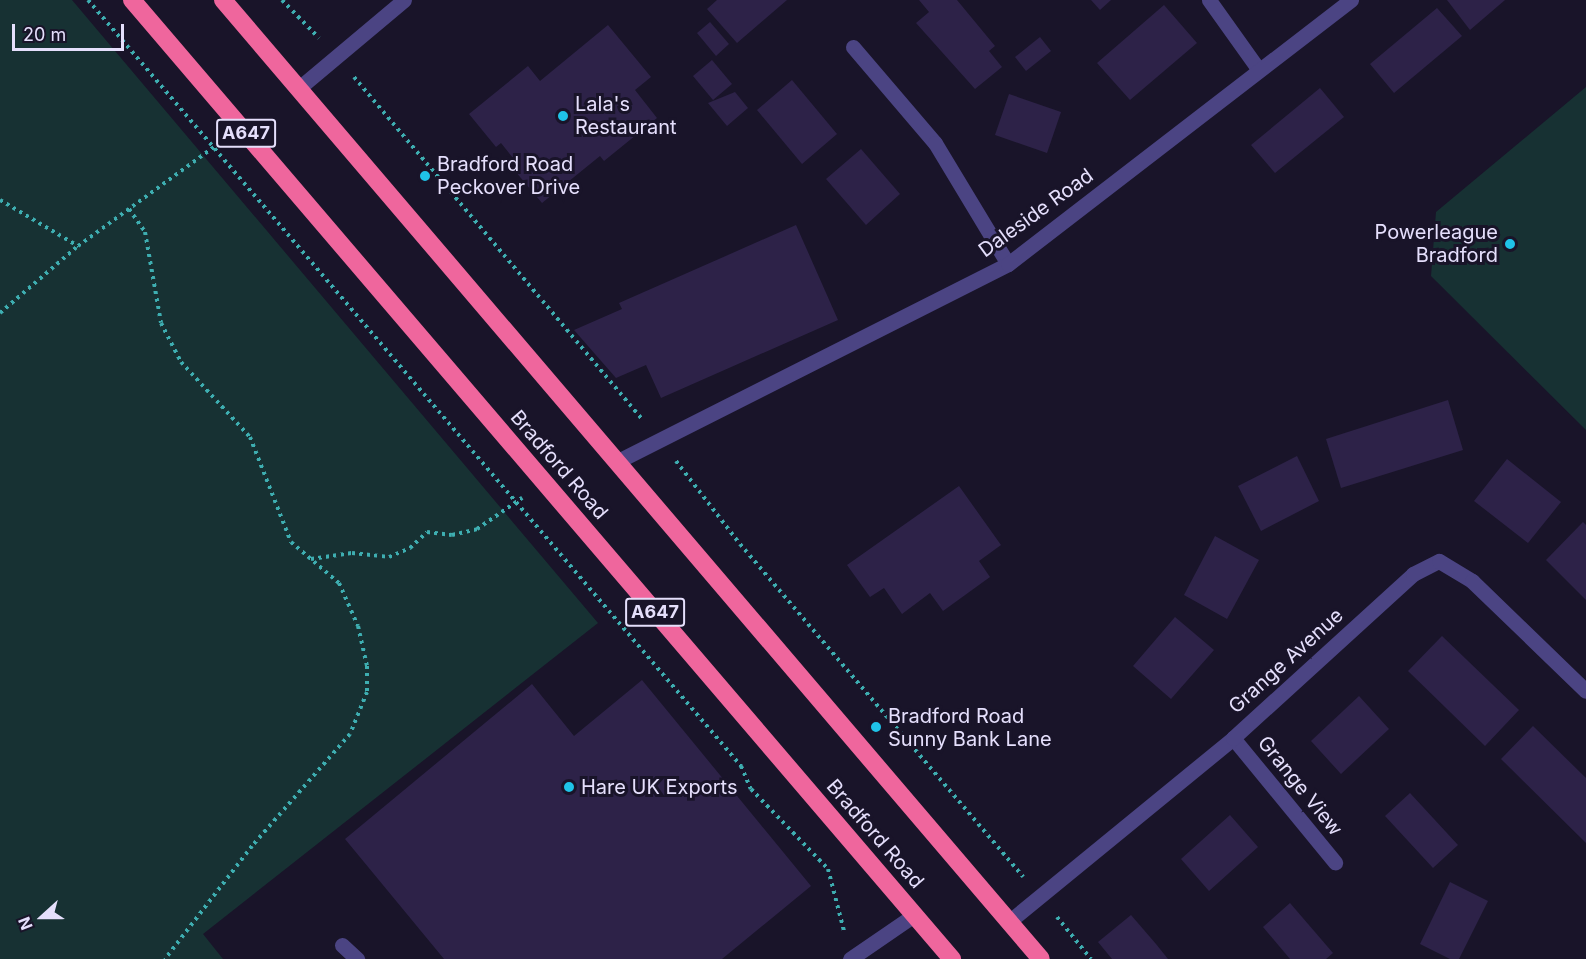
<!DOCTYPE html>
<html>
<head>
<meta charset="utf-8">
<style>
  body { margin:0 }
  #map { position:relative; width:1586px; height:959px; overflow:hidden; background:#191429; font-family:Inter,sans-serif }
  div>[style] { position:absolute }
  .green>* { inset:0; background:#173133 }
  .building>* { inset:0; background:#2d2248 }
  .path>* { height:4px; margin-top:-2px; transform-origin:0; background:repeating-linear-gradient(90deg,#3eaeb1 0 3px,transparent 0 7.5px) }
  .lane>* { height:15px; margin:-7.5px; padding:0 7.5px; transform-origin:7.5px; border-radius:7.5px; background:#4b4483 }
  .street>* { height:15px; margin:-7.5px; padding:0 7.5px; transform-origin:7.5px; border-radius:7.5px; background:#4b4483 }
  .highway>* { height:18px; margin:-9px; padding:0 9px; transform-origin:9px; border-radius:9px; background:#ef669d }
  .dots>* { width:16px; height:16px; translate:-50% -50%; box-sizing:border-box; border:3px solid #191429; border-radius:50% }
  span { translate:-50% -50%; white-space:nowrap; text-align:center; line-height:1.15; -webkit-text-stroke:6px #191429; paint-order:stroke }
  .shield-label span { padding:2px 4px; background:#191429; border:2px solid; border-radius:4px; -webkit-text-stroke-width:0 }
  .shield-label { font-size:18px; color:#e5dffc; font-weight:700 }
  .poi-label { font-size:20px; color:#e5dffc }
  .left { translate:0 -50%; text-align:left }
  .right { translate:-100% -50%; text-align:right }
  .street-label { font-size:20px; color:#e5dffc }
  .north { position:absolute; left:12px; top:887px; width:60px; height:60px; -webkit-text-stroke:4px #191429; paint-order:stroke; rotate:249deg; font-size:16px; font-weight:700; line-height:24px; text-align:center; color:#e5dffc }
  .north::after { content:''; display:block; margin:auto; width:21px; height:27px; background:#e5dffc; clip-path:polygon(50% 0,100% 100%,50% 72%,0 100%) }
  .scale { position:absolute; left:12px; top:24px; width:112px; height:27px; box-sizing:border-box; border:3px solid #e5dffc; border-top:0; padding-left:8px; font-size:18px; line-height:21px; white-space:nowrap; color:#e5dffc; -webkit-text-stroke:4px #191429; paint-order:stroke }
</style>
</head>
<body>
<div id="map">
  <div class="green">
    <div style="clip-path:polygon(0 0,72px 0,598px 623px,203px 934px,223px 959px,0 959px)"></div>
    <div style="clip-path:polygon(1586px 87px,1586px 430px,1431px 276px,1436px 212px)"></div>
  </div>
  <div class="building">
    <div style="clip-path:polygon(717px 0,787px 0,737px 43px,707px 9px)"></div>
    <div style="clip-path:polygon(919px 0,957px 0,995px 46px,989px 51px,1002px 67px,975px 89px,916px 23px,929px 12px)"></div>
    <div style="clip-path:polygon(1091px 0,1111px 0,1100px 10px)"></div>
    <div style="clip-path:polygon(1447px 0,1505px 0,1470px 30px)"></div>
    <div style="clip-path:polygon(1164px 5px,1197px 43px,1130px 100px,1097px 63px)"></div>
    <div style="clip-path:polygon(1437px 8px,1462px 36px,1394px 93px,1370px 64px)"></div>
    <div style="clip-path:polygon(710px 22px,729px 44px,716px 56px,697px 33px)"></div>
    <div style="clip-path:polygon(608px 25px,651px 77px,635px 90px,657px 118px,604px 161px,600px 156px,542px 203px,515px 171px,520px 167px,501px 143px,496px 147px,469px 114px,528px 66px,540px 81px)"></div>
    <div style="clip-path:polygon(1040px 37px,1051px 51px,1026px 71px,1015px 57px)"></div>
    <div style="clip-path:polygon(712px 60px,732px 84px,713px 100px,693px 76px)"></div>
    <div style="clip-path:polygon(792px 80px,837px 134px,802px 164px,757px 110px)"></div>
    <div style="clip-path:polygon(1320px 88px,1344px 117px,1275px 173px,1251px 145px)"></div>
    <div style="clip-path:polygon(735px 92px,748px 108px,727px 126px,708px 103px)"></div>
    <div style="clip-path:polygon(1009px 94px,1061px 112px,1047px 153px,995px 135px)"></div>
    <div style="clip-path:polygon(861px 149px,900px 194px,866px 225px,826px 179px)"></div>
    <div style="clip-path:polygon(796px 225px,838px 320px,661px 398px,646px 365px,616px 378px,574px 330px,622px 309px,619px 303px)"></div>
    <div style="clip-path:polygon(1448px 400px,1463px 450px,1341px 488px,1326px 439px)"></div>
    <div style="clip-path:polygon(1297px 456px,1319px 501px,1261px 531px,1238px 486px)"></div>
    <div style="clip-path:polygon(1507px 459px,1561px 502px,1528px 543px,1474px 501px)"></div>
    <div style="clip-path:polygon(959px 486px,1001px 545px,979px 561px,990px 577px,943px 611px,930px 593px,902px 614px,884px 588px,870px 597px,847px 565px)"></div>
    <div style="clip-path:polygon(1583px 522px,1586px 525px,1586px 600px,1546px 560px)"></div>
    <div style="clip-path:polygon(1215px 536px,1259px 560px,1227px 619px,1184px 595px)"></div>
    <div style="clip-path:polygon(1175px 617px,1214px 650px,1171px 699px,1133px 666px)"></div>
    <div style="clip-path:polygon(1442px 636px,1519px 710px,1485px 746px,1408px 671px)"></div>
    <div style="clip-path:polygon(642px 680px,811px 886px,722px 959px,444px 959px,345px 839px,532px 684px,574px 736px)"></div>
    <div style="clip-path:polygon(1359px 696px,1389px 729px,1341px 774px,1311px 741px)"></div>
    <div style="clip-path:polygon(1533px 726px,1586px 778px,1586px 843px,1501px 759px)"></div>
    <div style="clip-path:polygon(1410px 793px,1458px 845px,1433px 868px,1385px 816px)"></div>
    <div style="clip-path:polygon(1230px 815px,1258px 847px,1209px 891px,1181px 859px)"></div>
    <div style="clip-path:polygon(1450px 882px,1488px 901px,1459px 959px,1450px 959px,1420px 944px)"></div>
    <div style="clip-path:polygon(1290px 903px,1333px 953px,1326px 959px,1290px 959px,1263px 927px)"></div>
    <div style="clip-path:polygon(1131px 915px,1156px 944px,1168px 959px,1112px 959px,1098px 942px)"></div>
  </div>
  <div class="path">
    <div style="left:88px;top:0;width:1007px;rotate:49.55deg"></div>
    <div style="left:741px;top:766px;width:25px;rotate:67deg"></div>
    <div style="left:751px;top:789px;width:111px;rotate:46.1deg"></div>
    <div style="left:828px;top:869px;width:64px;rotate:75.5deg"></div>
    <div style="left:282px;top:0;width:53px;rotate:45.8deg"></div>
    <div style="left:354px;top:77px;width:449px;rotate:49.9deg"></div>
    <div style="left:0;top:200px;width:91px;rotate:30.5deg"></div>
    <div style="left:78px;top:246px;width:168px;rotate:-36.1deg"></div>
    <div style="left:129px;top:209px;width:28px;rotate:55deg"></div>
    <div style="left:145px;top:232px;width:92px;rotate:80deg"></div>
    <div style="left:161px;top:323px;width:44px;rotate:62.9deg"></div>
    <div style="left:181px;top:362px;width:102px;rotate:47.4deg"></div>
    <div style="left:250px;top:437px;width:113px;rotate:68.7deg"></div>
    <div style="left:291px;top:542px;width:63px;rotate:40.5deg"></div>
    <div style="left:339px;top:583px;width:47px;rotate:66.2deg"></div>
    <div style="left:358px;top:626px;width:41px;rotate:77.3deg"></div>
    <div style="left:367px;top:666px;width:26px;rotate:90deg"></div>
    <div style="left:367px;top:692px;width:45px;rotate:112deg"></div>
    <div style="left:350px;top:734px;width:149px;rotate:131.2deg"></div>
    <div style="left:252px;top:846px;width:143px;rotate:127.6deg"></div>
    <div style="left:0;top:313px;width:103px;rotate:-40.7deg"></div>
    <div style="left:676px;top:461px;width:105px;rotate:52.4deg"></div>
    <div style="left:740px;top:544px;width:437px;rotate:49.6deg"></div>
    <div style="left:311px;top:559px;width:41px;rotate:-8.3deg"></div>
    <div style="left:352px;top:553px;width:37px;rotate:6deg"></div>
    <div style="left:389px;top:557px;width:23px;rotate:-23deg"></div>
    <div style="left:410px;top:548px;width:23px;rotate:-43deg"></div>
    <div style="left:427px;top:532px;width:25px;rotate:7deg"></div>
    <div style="left:452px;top:535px;width:26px;rotate:-13deg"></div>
    <div style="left:477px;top:529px;width:55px;rotate:-34.6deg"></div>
    <div style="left:1057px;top:917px;width:54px;rotate:51deg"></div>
  </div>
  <div class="lane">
    <div style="left:342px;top:945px;width:21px;rotate:43deg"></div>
  </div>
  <div class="street">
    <div style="left:1209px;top:0;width:86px;rotate:54.5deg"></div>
    <div style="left:853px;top:47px;width:126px;rotate:49.5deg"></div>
    <div style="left:935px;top:143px;width:141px;rotate:58.9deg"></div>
    <div style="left:299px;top:88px;width:137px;rotate:-40deg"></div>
    <div style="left:618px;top:461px;width:437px;rotate:-26.8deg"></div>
    <div style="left:1008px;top:264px;width:433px;rotate:-37.6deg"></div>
    <div style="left:1233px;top:738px;width:161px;rotate:50.6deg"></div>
    <div style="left:1011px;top:920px;width:287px;rotate:-39.3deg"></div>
    <div style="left:1233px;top:738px;width:244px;rotate:-42.3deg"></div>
    <div style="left:1413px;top:574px;width:29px;rotate:-27deg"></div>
    <div style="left:1439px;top:561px;width:39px;rotate:31deg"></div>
    <div style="left:1472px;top:581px;width:158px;rotate:44deg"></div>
    <div style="left:850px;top:959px;width:78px;rotate:-34.5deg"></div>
  </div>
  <div class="highway">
    <div style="left:132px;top:0;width:1262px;rotate:49.47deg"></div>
    <div style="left:223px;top:0;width:1260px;rotate:49.54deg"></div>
  </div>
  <div class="dots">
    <div style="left:563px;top:116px;background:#1fc3e8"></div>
    <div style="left:425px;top:176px;background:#1fc3e8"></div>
    <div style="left:1510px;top:244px;background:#1fc3e8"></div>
    <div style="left:876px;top:727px;background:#1fc3e8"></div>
    <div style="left:569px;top:787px;background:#1fc3e8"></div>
  </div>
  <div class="shield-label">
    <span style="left:246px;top:133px">A647</span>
    <span style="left:655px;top:612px">A647</span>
  </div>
  <div class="poi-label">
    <span class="left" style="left:575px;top:116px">Lala's<br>Restaurant</span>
    <span class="left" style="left:437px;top:176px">Bradford Road<br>Peckover Drive</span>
    <span class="right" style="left:1498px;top:244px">Powerleague<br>Bradford</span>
    <span class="left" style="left:888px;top:728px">Bradford Road<br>Sunny Bank Lane</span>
    <span class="left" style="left:581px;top:787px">Hare UK Exports</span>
  </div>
  <div class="street-label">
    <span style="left:1036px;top:213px;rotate:-36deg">Daleside Road</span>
    <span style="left:559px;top:465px;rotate:49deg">Bradford Road</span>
    <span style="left:1286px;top:661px;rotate:-42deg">Grange Avenue</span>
    <span style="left:1300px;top:786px;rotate:51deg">Grange View</span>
    <span style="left:875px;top:834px;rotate:49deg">Bradford Road</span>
  </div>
  <div class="north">N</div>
  <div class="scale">20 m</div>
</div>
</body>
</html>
